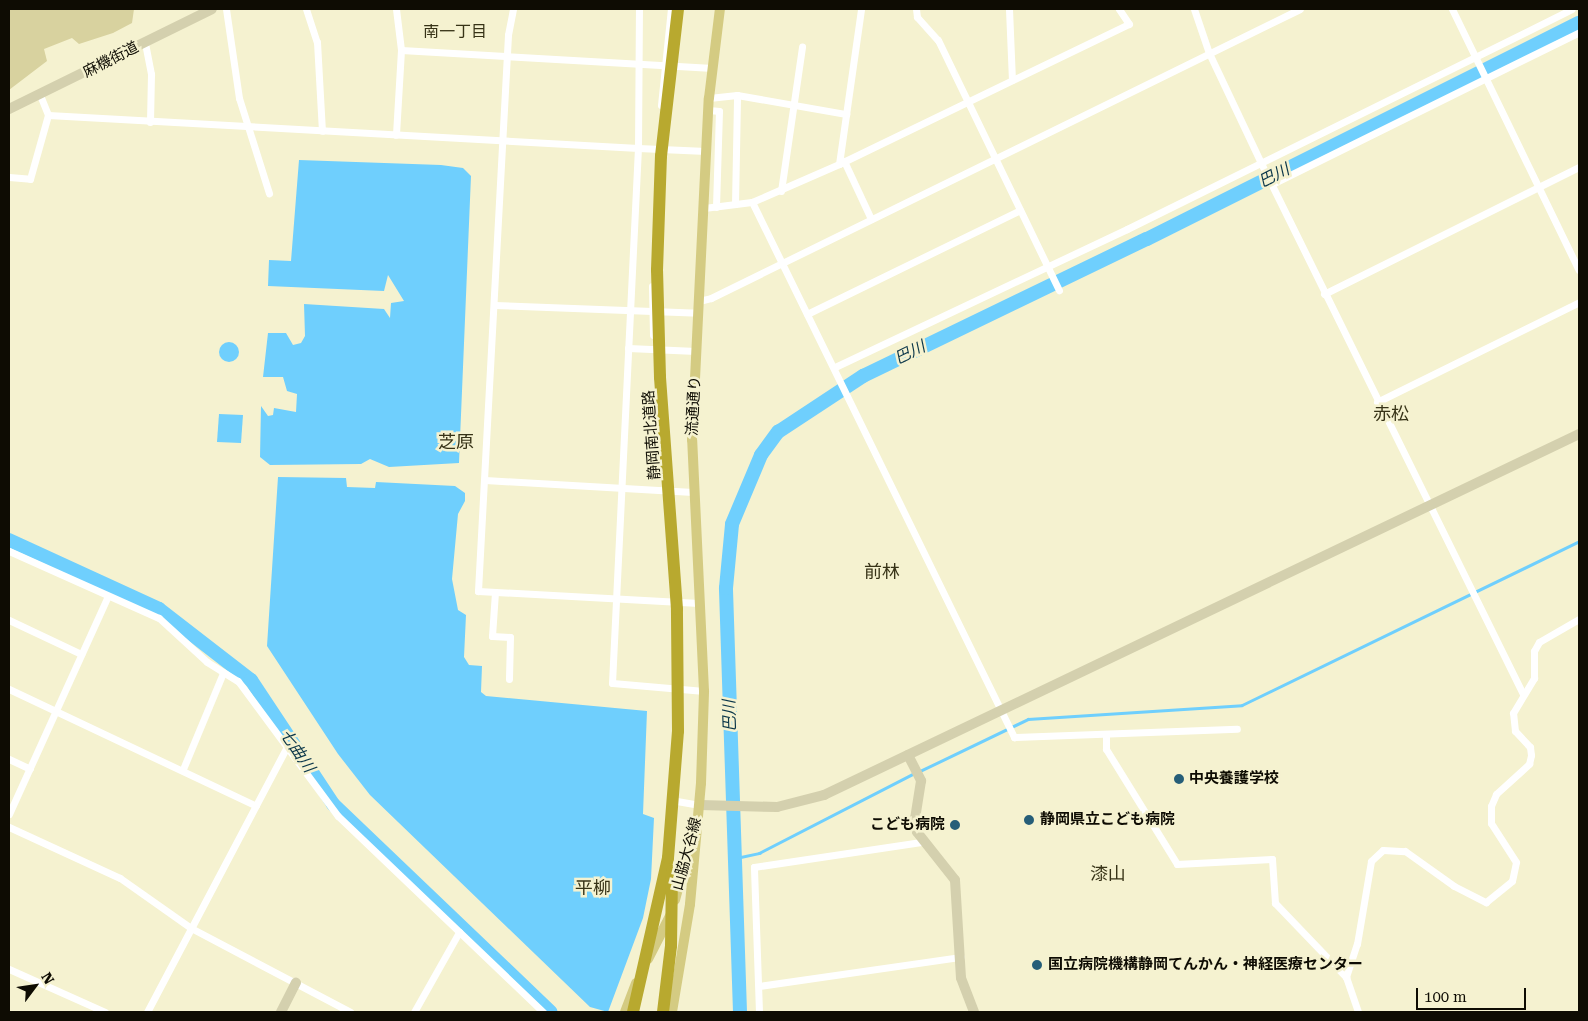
<!DOCTYPE html>
<html>
<head>
<meta charset="utf-8">
<style>
  body { margin:0 }
  #map { position:relative; width:1588px; height:1021px; overflow:hidden; background:#f5f2d0; font-family:"Roboto Serif","Noto Sans JP",serif }
  div>[style] { position:absolute }
  .green>* { inset:0; background:#d8d29f }
  .water>* { inset:0; background:#6fcffd }
  .round { border-radius:50% }
  .stream>* { height:2.5px; margin:-1.25px; padding:0 1.25px; transform-origin:1.25px; border-radius:1.25px; background:#6fcffd }
  .river>* { height:14px; margin:-7px; padding:0 7px; transform-origin:7px; border-radius:7px; background:#6fcffd }
  .street>* { height:7px; margin:-3.5px; padding:0 3.5px; transform-origin:3.5px; border-radius:3.5px; background:#fff }
  .secondary>* { height:10px; margin:-5px; padding:0 5px; transform-origin:5px; border-radius:5px; background:#d4d0ae }
  .primary>* { height:10px; margin:-5px; padding:0 5px; transform-origin:5px; border-radius:5px; background:#d4cb82 }
  .highway>* { height:12px; margin:-6px; padding:0 6px; transform-origin:6px; border-radius:6px; background:#b8a92f }
  .dots>* { width:14px; height:14px; translate:-50% -50%; box-sizing:border-box; border:2px solid #f5f2d0; border-radius:50% }
  span { translate:-50% -50%; white-space:nowrap; text-align:center; line-height:1.15; -webkit-text-stroke:5px #f5f2d0; paint-order:stroke }
  .street-label { font-size:15px; color:#0e0c03 }
  .poi-label { font-size:15px; color:#0e0c03; font-weight:700 }
  .left { translate:0 -50%; text-align:left }
  .right { translate:-100% -50%; text-align:right }
  .neighbourhood-label { font-size:16px; color:#373317 }
  .water-label { font-size:16px; color:#0a3649; font-style:italic }
  .quarter-label { font-size:18px; color:#373317 }
  .frame { position:absolute; inset:0; border:10px solid #0e0c03; pointer-events:none }
  .north { position:absolute; left:10px; top:961px; width:50px; height:50px; -webkit-text-stroke:4px #f5f2d0; paint-order:stroke; rotate:59deg; font-size:14px; font-weight:700; line-height:20px; text-align:center; color:#0e0c03 }
  .north::after { content:''; display:block; margin:auto; width:18px; height:22px; background:#0e0c03; clip-path:polygon(50% 0,100% 100%,50% 72%,0 100%) }
  .scale { position:absolute; left:1416px; top:988px; width:110px; height:22px; box-sizing:border-box; border:2px solid #0e0c03; border-top:0; padding-left:6px; font-size:15px; line-height:18px; white-space:nowrap; color:#0e0c03; -webkit-text-stroke:4px #f5f2d0; paint-order:stroke }
</style>
</head>
<body>
<div id="map">
  <div class="green">
    <div style="clip-path:polygon(9px 9px,134px 9px,132px 23px,113px 33px,79px 44px,72px 38px,44px 49px,47px 61px,9px 90px)"></div>
  </div>
  <div class="water">
    <div style="clip-path:polygon(299px 160px,441px 165px,463px 168px,471px 176px,459px 463px,389px 467px,370px 459px,361px 464px,270px 465px,260px 457px,261px 406px,268px 416px,273px 415px,274px 408px,296px 412px,297px 394px,287px 391px,283px 377px,263px 377px,268px 333px,286px 333px,293px 345px,301px 343px,305px 336px,304px 304px,384px 309px,390px 318px,391px 303px,404px 301px,388px 275px,384px 291px,268px 286px,269px 260px,291px 261px)"></div>
    <div class="round" style="left:219px;top:342px;width:20px;height:20px"></div>
    <div style="clip-path:polygon(219px 414px,243px 415px,241px 443px,217px 442px)"></div>
    <div style="clip-path:polygon(278px 477px,346px 478px,347px 487px,375px 488px,376px 482px,455px 486px,465px 493px,465px 501px,458px 514px,452px 579px,458px 610px,466px 615px,464px 657px,469px 665px,482px 666px,481px 692px,486px 696px,647px 711px,643px 814px,654px 818px,651px 879px,643px 918px,608px 1012px,590px 1007px,370px 795px,338px 754px,267px 646px)"></div>
  </div>
  <div class="stream">
    <div style="left:918px;top:772px;width:122px;rotate:-25.7deg"></div>
    <div style="left:1028px;top:719px;width:214px;rotate:-3.7deg"></div>
    <div style="left:1242px;top:705px;width:375px;rotate:-25.9deg"></div>
    <div style="left:736px;top:858px;width:24px;rotate:-12deg"></div>
    <div style="left:759px;top:853px;width:173px;rotate:-27.2deg"></div>
  </div>
  <div class="river">
    <div style="left:9px;top:540px;width:165px;rotate:24.7deg"></div>
    <div style="left:159px;top:609px;width:116px;rotate:37.7deg"></div>
    <div style="left:251px;top:680px;width:149px;rotate:56.5deg"></div>
    <div style="left:333px;top:804px;width:301px;rotate:43.7deg"></div>
    <div style="left:740px;top:1012px;width:424px;rotate:-91.9deg"></div>
    <div style="left:726px;top:588px;width:64px;rotate:-84.6deg"></div>
    <div style="left:732px;top:524px;width:75px;rotate:-67.2deg"></div>
    <div style="left:761px;top:455px;width:29px;rotate:-54deg"></div>
    <div style="left:778px;top:432px;width:102px;rotate:-33.4deg"></div>
    <div style="left:863px;top:376px;width:315px;rotate:-25.8deg"></div>
    <div style="left:1147px;top:239px;width:483px;rotate:-26.6deg"></div>
  </div>
  <div class="street">
    <div style="left:226px;top:9px;width:90px;rotate:81.7deg"></div>
    <div style="left:239px;top:98px;width:100px;rotate:72.5deg"></div>
    <div style="left:306px;top:9px;width:35px;rotate:72deg"></div>
    <div style="left:317px;top:42px;width:89px;rotate:86.8deg"></div>
    <div style="left:396px;top:9px;width:41px;rotate:83deg"></div>
    <div style="left:401px;top:50px;width:85px;rotate:93.4deg"></div>
    <div style="left:513px;top:9px;width:26px;rotate:101deg"></div>
    <div style="left:508px;top:35px;width:557px;rotate:93.09deg"></div>
    <div style="left:478px;top:591px;width:221px;rotate:3.1deg"></div>
    <div style="left:916px;top:9px;width:8px;rotate:83deg"></div>
    <div style="left:917px;top:17px;width:31px;rotate:48deg"></div>
    <div style="left:938px;top:40px;width:278px;rotate:64.2deg"></div>
    <div style="left:1009px;top:9px;width:71px;rotate:87.6deg"></div>
    <div style="left:1194px;top:9px;width:46px;rotate:71.2deg"></div>
    <div style="left:1209px;top:53px;width:119px;rotate:64.7deg"></div>
    <div style="left:1260px;top:161px;width:594px;rotate:63.74deg"></div>
    <div style="left:1452px;top:9px;width:290px;rotate:64.1deg"></div>
    <div style="left:145px;top:43px;width:32px;rotate:79deg"></div>
    <div style="left:151px;top:74px;width:48px;rotate:91.2deg"></div>
    <div style="left:401px;top:50px;width:312px;rotate:3.3deg"></div>
    <div style="left:40px;top:95px;width:22px;rotate:68deg"></div>
    <div style="left:709px;top:98px;width:28px;rotate:-6deg"></div>
    <div style="left:737px;top:95px;width:111px;rotate:9.9deg"></div>
    <div style="left:661px;top:105px;width:97px;rotate:-84.1deg"></div>
    <div style="left:709px;top:110px;width:10px;rotate:6deg"></div>
    <div style="left:719px;top:111px;width:96px;rotate:91.8deg"></div>
    <div style="left:844px;top:161px;width:64px;rotate:65deg"></div>
    <div style="left:839px;top:164px;width:157px;rotate:-81.9deg"></div>
    <div style="left:9px;top:177px;width:21px;rotate:5deg"></div>
    <div style="left:30px;top:179px;width:66px;rotate:-74.3deg"></div>
    <div style="left:48px;top:115px;width:591px;rotate:3.2deg"></div>
    <div style="left:638px;top:148px;width:139px;rotate:-89.6deg"></div>
    <div style="left:1272px;top:184px;width:343px;rotate:-26.3deg"></div>
    <div style="left:781px;top:191px;width:146px;rotate:-81.7deg"></div>
    <div style="left:752px;top:202px;width:596px;rotate:63.91deg"></div>
    <div style="left:1014px;top:737px;width:223px;rotate:-2.1deg"></div>
    <div style="left:735px;top:204px;width:109px;rotate:-88.9deg"></div>
    <div style="left:704px;top:208px;width:48px;rotate:-7.1deg"></div>
    <div style="left:752px;top:202px;width:95px;rotate:-23.6deg"></div>
    <div style="left:839px;top:164px;width:322px;rotate:-25.8deg"></div>
    <div style="left:1129px;top:24px;width:18px;rotate:-124deg"></div>
    <div style="left:652px;top:286px;width:49px;rotate:88.8deg"></div>
    <div style="left:1324px;top:294px;width:285px;rotate:-26.5deg"></div>
    <div style="left:699px;top:301px;width:12px;rotate:-14deg"></div>
    <div style="left:711px;top:298px;width:656px;rotate:-26.14deg"></div>
    <div style="left:494px;top:305px;width:204px;rotate:2.2deg"></div>
    <div style="left:807px;top:314px;width:237px;rotate:-26deg"></div>
    <div style="left:628px;top:348px;width:68px;rotate:2.5deg"></div>
    <div style="left:835px;top:367px;width:323px;rotate:-25.3deg"></div>
    <div style="left:1127px;top:229px;width:496px;rotate:-26.3deg"></div>
    <div style="left:1377px;top:402px;width:225px;rotate:-26.3deg"></div>
    <div style="left:485px;top:480px;width:208px;rotate:3.3deg"></div>
    <div style="left:9px;top:551px;width:164px;rotate:24.1deg"></div>
    <div style="left:159px;top:618px;width:65px;rotate:42.5deg"></div>
    <div style="left:207px;top:662px;width:36px;rotate:32deg"></div>
    <div style="left:238px;top:681px;width:168px;rotate:53.5deg"></div>
    <div style="left:338px;top:816px;width:284px;rotate:43.7deg"></div>
    <div style="left:495px;top:592px;width:44px;rotate:93.9deg"></div>
    <div style="left:492px;top:636px;width:18px;rotate:3deg"></div>
    <div style="left:510px;top:637px;width:42px;rotate:91.4deg"></div>
    <div style="left:9px;top:620px;width:80px;rotate:25.3deg"></div>
    <div style="left:9px;top:689px;width:273px;rotate:25.3deg"></div>
    <div style="left:704px;top:691px;width:92px;rotate:-175deg"></div>
    <div style="left:612px;top:683px;width:536px;rotate:-87.22deg"></div>
    <div style="left:638px;top:148px;width:68px;rotate:2.5deg"></div>
    <div style="left:1106px;top:734px;width:15px;rotate:90deg"></div>
    <div style="left:1106px;top:749px;width:135px;rotate:58.3deg"></div>
    <div style="left:1177px;top:864px;width:95px;rotate:-3deg"></div>
    <div style="left:1272px;top:859px;width:44px;rotate:86.1deg"></div>
    <div style="left:1275px;top:903px;width:103px;rotate:46.2deg"></div>
    <div style="left:1346px;top:977px;width:37px;rotate:71deg"></div>
    <div style="left:9px;top:759px;width:23px;rotate:25deg"></div>
    <div style="left:183px;top:769px;width:104px;rotate:-67.4deg"></div>
    <div style="left:671px;top:800px;width:29px;rotate:10deg"></div>
    <div style="left:9px;top:814px;width:239px;rotate:-65.6deg"></div>
    <div style="left:9px;top:827px;width:122px;rotate:24.7deg"></div>
    <div style="left:120px;top:878px;width:87px;rotate:35.2deg"></div>
    <div style="left:191px;top:928px;width:180px;rotate:27.8deg"></div>
    <div style="left:9px;top:969px;width:105px;rotate:24.1deg"></div>
    <div style="left:1346px;top:977px;width:35px;rotate:-72deg"></div>
    <div style="left:1357px;top:944px;width:84px;rotate:-80.4deg"></div>
    <div style="left:1371px;top:861px;width:16px;rotate:-43deg"></div>
    <div style="left:1383px;top:850px;width:22px;rotate:3deg"></div>
    <div style="left:1405px;top:851px;width:60px;rotate:35.5deg"></div>
    <div style="left:1454px;top:886px;width:36px;rotate:27deg"></div>
    <div style="left:1486px;top:902px;width:33px;rotate:-39deg"></div>
    <div style="left:1512px;top:881px;width:19px;rotate:-78deg"></div>
    <div style="left:1516px;top:862px;width:46px;rotate:-122.7deg"></div>
    <div style="left:1491px;top:823px;width:17px;rotate:-90deg"></div>
    <div style="left:1491px;top:806px;width:13px;rotate:-67deg"></div>
    <div style="left:1496px;top:794px;width:45px;rotate:-42.3deg"></div>
    <div style="left:1529px;top:764px;width:9px;rotate:-77deg"></div>
    <div style="left:1531px;top:755px;width:8px;rotate:-97deg"></div>
    <div style="left:1530px;top:747px;width:22px;rotate:-133deg"></div>
    <div style="left:1515px;top:731px;width:18px;rotate:-96deg"></div>
    <div style="left:1513px;top:713px;width:41px;rotate:-59deg"></div>
    <div style="left:1534px;top:678px;width:27px;rotate:-90deg"></div>
    <div style="left:1534px;top:651px;width:10px;rotate:-61deg"></div>
    <div style="left:1539px;top:642px;width:46px;rotate:-29.9deg"></div>
    <div style="left:759px;top:986px;width:204px;rotate:-8.2deg"></div>
    <div style="left:147px;top:1012px;width:300px;rotate:-62.2deg"></div>
    <div style="left:414px;top:1012px;width:92px;rotate:-60.6deg"></div>
    <div style="left:759px;top:1012px;width:145px;rotate:-92deg"></div>
    <div style="left:754px;top:867px;width:169px;rotate:-8.5deg"></div>
  </div>
  <div class="secondary">
    <div style="left:9px;top:109px;width:226px;rotate:-26.2deg"></div>
    <div style="left:908px;top:755px;width:29px;rotate:63deg"></div>
    <div style="left:921px;top:781px;width:37px;rotate:99deg"></div>
    <div style="left:915px;top:818px;width:14px;rotate:82deg"></div>
    <div style="left:917px;top:832px;width:61px;rotate:51.6deg"></div>
    <div style="left:955px;top:880px;width:98px;rotate:86.5deg"></div>
    <div style="left:961px;top:978px;width:36px;rotate:69deg"></div>
    <div style="left:700px;top:805px;width:77px;rotate:1.5deg"></div>
    <div style="left:777px;top:807px;width:49px;rotate:-14.3deg"></div>
    <div style="left:824px;top:795px;width:837px;rotate:-25.55deg"></div>
    <div style="left:281px;top:1012px;width:33px;rotate:-63deg"></div>
  </div>
  <div class="primary">
    <div style="left:675px;top:900px;width:65px;rotate:-74.9deg"></div>
    <div style="left:648px;top:959px;width:51px;rotate:-62.9deg"></div>
    <div style="left:625px;top:1012px;width:31px;rotate:-69deg"></div>
    <div style="left:672px;top:1012px;width:109px;rotate:-80.5deg"></div>
    <div style="left:690px;top:904px;width:121px;rotate:-84.8deg"></div>
    <div style="left:701px;top:783px;width:92px;rotate:-88.1deg"></div>
    <div style="left:704px;top:691px;width:251px;rotate:-92.7deg"></div>
    <div style="left:692px;top:440px;width:342px;rotate:-87.2deg"></div>
    <div style="left:709px;top:98px;width:90px;rotate:-83deg"></div>
  </div>
  <div class="highway">
    <div style="left:633px;top:1012px;width:158px;rotate:-77.2deg"></div>
    <div style="left:668px;top:858px;width:127px;rotate:-85.5deg"></div>
    <div style="left:678px;top:731px;width:122px;rotate:-90.5deg"></div>
    <div style="left:677px;top:609px;width:233px;rotate:-94.2deg"></div>
    <div style="left:660px;top:377px;width:107px;rotate:-91.6deg"></div>
    <div style="left:657px;top:270px;width:114px;rotate:-88deg"></div>
    <div style="left:661px;top:156px;width:148px;rotate:-83.4deg"></div>
    <div style="left:663px;top:1012px;width:66px;rotate:-83.1deg"></div>
    <div style="left:671px;top:946px;width:75px;rotate:-89.2deg"></div>
  </div>
  <div class="dots">
    <div style="left:1179px;top:779px;background:#265e78"></div>
    <div style="left:1029px;top:820px;background:#265e78"></div>
    <div style="left:955px;top:825px;background:#265e78"></div>
    <div style="left:1037px;top:965px;background:#265e78"></div>
  </div>
  <div class="street-label">
    <span style="left:111px;top:60px;rotate:-27deg">麻機街道</span>
    <span style="left:694px;top:406px;rotate:-87deg">流通通り</span>
    <span style="left:652px;top:435px;rotate:-94deg">静岡南北道路</span>
    <span style="left:687px;top:854px;rotate:-75deg">山脇大谷線</span>
  </div>
  <div class="poi-label">
    <span class="left" style="left:1189px;top:779px">中央養護学校</span>
    <span class="left" style="left:1040px;top:820px">静岡県立こども病院</span>
    <span class="right" style="left:945px;top:825px">こども病院</span>
    <span class="left" style="left:1048px;top:965px">国立病院機構静岡てんかん・神経医療センター</span>
  </div>
  <div class="neighbourhood-label">
    <span style="left:455px;top:32px">南一丁目</span>
  </div>
  <div class="water-label">
    <span style="left:1274px;top:176px;rotate:-27deg">巴川</span>
    <span style="left:910px;top:353px;rotate:-26deg">巴川</span>
    <span style="left:730px;top:716px;rotate:-92deg">巴川</span>
    <span style="left:297px;top:751px;rotate:56deg">七曲川</span>
  </div>
  <div class="quarter-label">
    <span style="left:1391px;top:414px">赤松</span>
    <span style="left:456px;top:442px">芝原</span>
    <span style="left:882px;top:572px">前林</span>
    <span style="left:1108px;top:874px">漆山</span>
    <span style="left:593px;top:888px">平柳</span>
  </div>
  <div class="frame"></div>
  <div class="north">N</div>
  <div class="scale">100 m</div>
</div>
</body>
</html>
